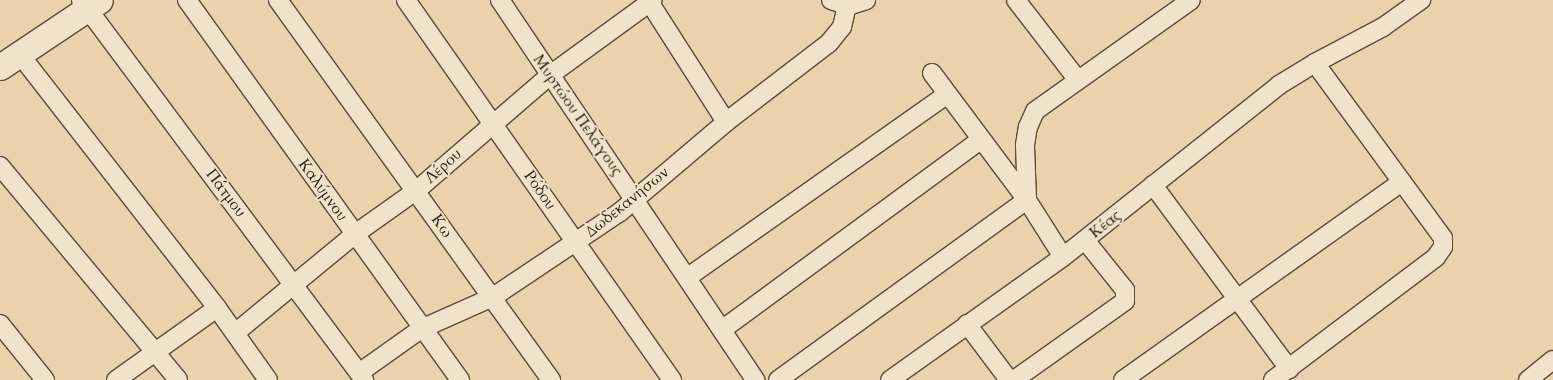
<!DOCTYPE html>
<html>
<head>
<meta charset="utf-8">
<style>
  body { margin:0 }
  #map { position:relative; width:1553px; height:380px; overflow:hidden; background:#ead3ac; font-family:Cardo,serif }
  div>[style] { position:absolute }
  .roads { filter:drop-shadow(1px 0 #5c4a3c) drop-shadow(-1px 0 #5c4a3c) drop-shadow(0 1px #5c4a3c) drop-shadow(0 -1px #5c4a3c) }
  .street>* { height:18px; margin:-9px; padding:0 9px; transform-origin:9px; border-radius:9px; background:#f1e2c9 }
  .secondary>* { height:25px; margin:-12.5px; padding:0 12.5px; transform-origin:12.5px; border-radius:12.5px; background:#f1e2c9 }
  span { translate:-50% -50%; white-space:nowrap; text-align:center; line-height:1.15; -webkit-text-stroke:4px #f1e2c9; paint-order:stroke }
  .street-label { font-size:16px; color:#2c1d16 }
</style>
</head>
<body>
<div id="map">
  <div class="roads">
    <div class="street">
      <div style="left:81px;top:0;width:474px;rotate:53.3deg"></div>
      <div style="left:187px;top:0;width:468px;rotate:54.3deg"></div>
      <div style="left:278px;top:0;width:468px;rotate:54.3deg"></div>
      <div style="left:406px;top:0;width:464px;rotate:55deg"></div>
      <div style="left:500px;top:0;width:458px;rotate:56.1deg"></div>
      <div style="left:648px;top:0;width:145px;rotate:57.4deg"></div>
      <div style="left:831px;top:0;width:18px;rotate:19deg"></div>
      <div style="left:1016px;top:0;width:100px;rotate:52.3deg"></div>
      <div style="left:848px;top:6px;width:19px;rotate:-18deg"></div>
      <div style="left:18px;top:52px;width:324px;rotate:52.1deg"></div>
      <div style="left:217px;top:308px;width:88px;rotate:54.7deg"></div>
      <div style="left:932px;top:73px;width:159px;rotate:53.2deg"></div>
      <div style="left:1027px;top:200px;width:67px;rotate:57.7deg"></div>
      <div style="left:0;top:166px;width:278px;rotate:50.2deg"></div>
      <div style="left:1153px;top:185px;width:229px;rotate:53.5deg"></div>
      <div style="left:688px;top:277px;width:317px;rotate:-35.2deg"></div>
      <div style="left:0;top:324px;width:72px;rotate:51.2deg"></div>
      <div style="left:967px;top:324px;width:70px;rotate:53.1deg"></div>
      <div style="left:723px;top:329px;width:319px;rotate:-36.3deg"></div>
      <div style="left:235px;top:333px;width:156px;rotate:-39.5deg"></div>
      <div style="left:355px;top:234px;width:76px;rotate:-35.4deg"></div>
      <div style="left:417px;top:190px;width:176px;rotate:-40.8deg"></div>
      <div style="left:550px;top:75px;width:127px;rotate:-36.1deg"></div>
      <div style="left:359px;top:373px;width:76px;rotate:-35.4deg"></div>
      <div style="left:421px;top:329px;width:79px;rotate:-24deg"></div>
      <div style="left:493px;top:297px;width:153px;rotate:-33.8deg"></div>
      <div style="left:620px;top:212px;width:139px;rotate:-40.3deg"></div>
      <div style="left:726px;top:122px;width:130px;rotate:-37.5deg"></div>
      <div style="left:829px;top:43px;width:21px;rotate:-51deg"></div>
      <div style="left:842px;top:27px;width:28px;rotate:-77deg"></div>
      <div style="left:116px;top:380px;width:124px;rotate:-35.5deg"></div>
      <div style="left:778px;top:380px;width:307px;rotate:-35.9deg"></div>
      <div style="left:1027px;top:200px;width:55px;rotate:-92.1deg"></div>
      <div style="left:1025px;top:145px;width:18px;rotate:-81deg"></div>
      <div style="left:1028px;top:127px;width:17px;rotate:-66deg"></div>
      <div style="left:1035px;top:111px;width:191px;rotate:-35.4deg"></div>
      <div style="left:890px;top:380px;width:212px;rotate:-35.4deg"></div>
      <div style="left:1063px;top:257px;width:276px;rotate:-38.5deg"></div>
      <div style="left:1279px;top:85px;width:42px;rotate:-31.4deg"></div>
      <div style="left:1014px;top:380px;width:136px;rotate:-35.4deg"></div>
      <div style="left:1125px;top:301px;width:11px;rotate:-90deg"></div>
      <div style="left:1125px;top:290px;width:64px;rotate:-128.7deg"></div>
      <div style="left:1123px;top:380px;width:342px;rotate:-35.4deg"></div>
      <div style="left:1273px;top:380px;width:204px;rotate:-37deg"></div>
      <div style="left:1436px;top:257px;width:12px;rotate:-55deg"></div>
      <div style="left:1443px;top:247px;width:9px;rotate:-90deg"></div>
      <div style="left:1443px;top:238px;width:217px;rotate:-126.2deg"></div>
      <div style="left:1315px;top:63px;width:77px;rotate:-27.9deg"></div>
      <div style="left:1383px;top:27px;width:47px;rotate:-35.4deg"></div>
      <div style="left:1528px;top:380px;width:32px;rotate:-39deg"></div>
    </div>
    <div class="secondary">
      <div style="left:0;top:67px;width:120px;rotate:-33.8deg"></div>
    </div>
  </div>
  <div class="street-label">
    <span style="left:578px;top:115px;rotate:55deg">Μυρτώου Πελάγους</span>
    <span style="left:443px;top:166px;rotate:-42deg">Λέρου</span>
    <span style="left:323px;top:190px;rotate:54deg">Καλύμνου</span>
    <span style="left:540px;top:190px;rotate:55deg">Ρόδου</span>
    <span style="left:226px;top:193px;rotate:53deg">Πάτμου</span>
    <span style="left:627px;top:202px;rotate:-39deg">Δωδεκανήσων</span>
    <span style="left:1105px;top:224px;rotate:-39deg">Κέας</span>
    <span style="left:442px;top:226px;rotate:54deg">Κω</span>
  </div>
</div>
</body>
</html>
